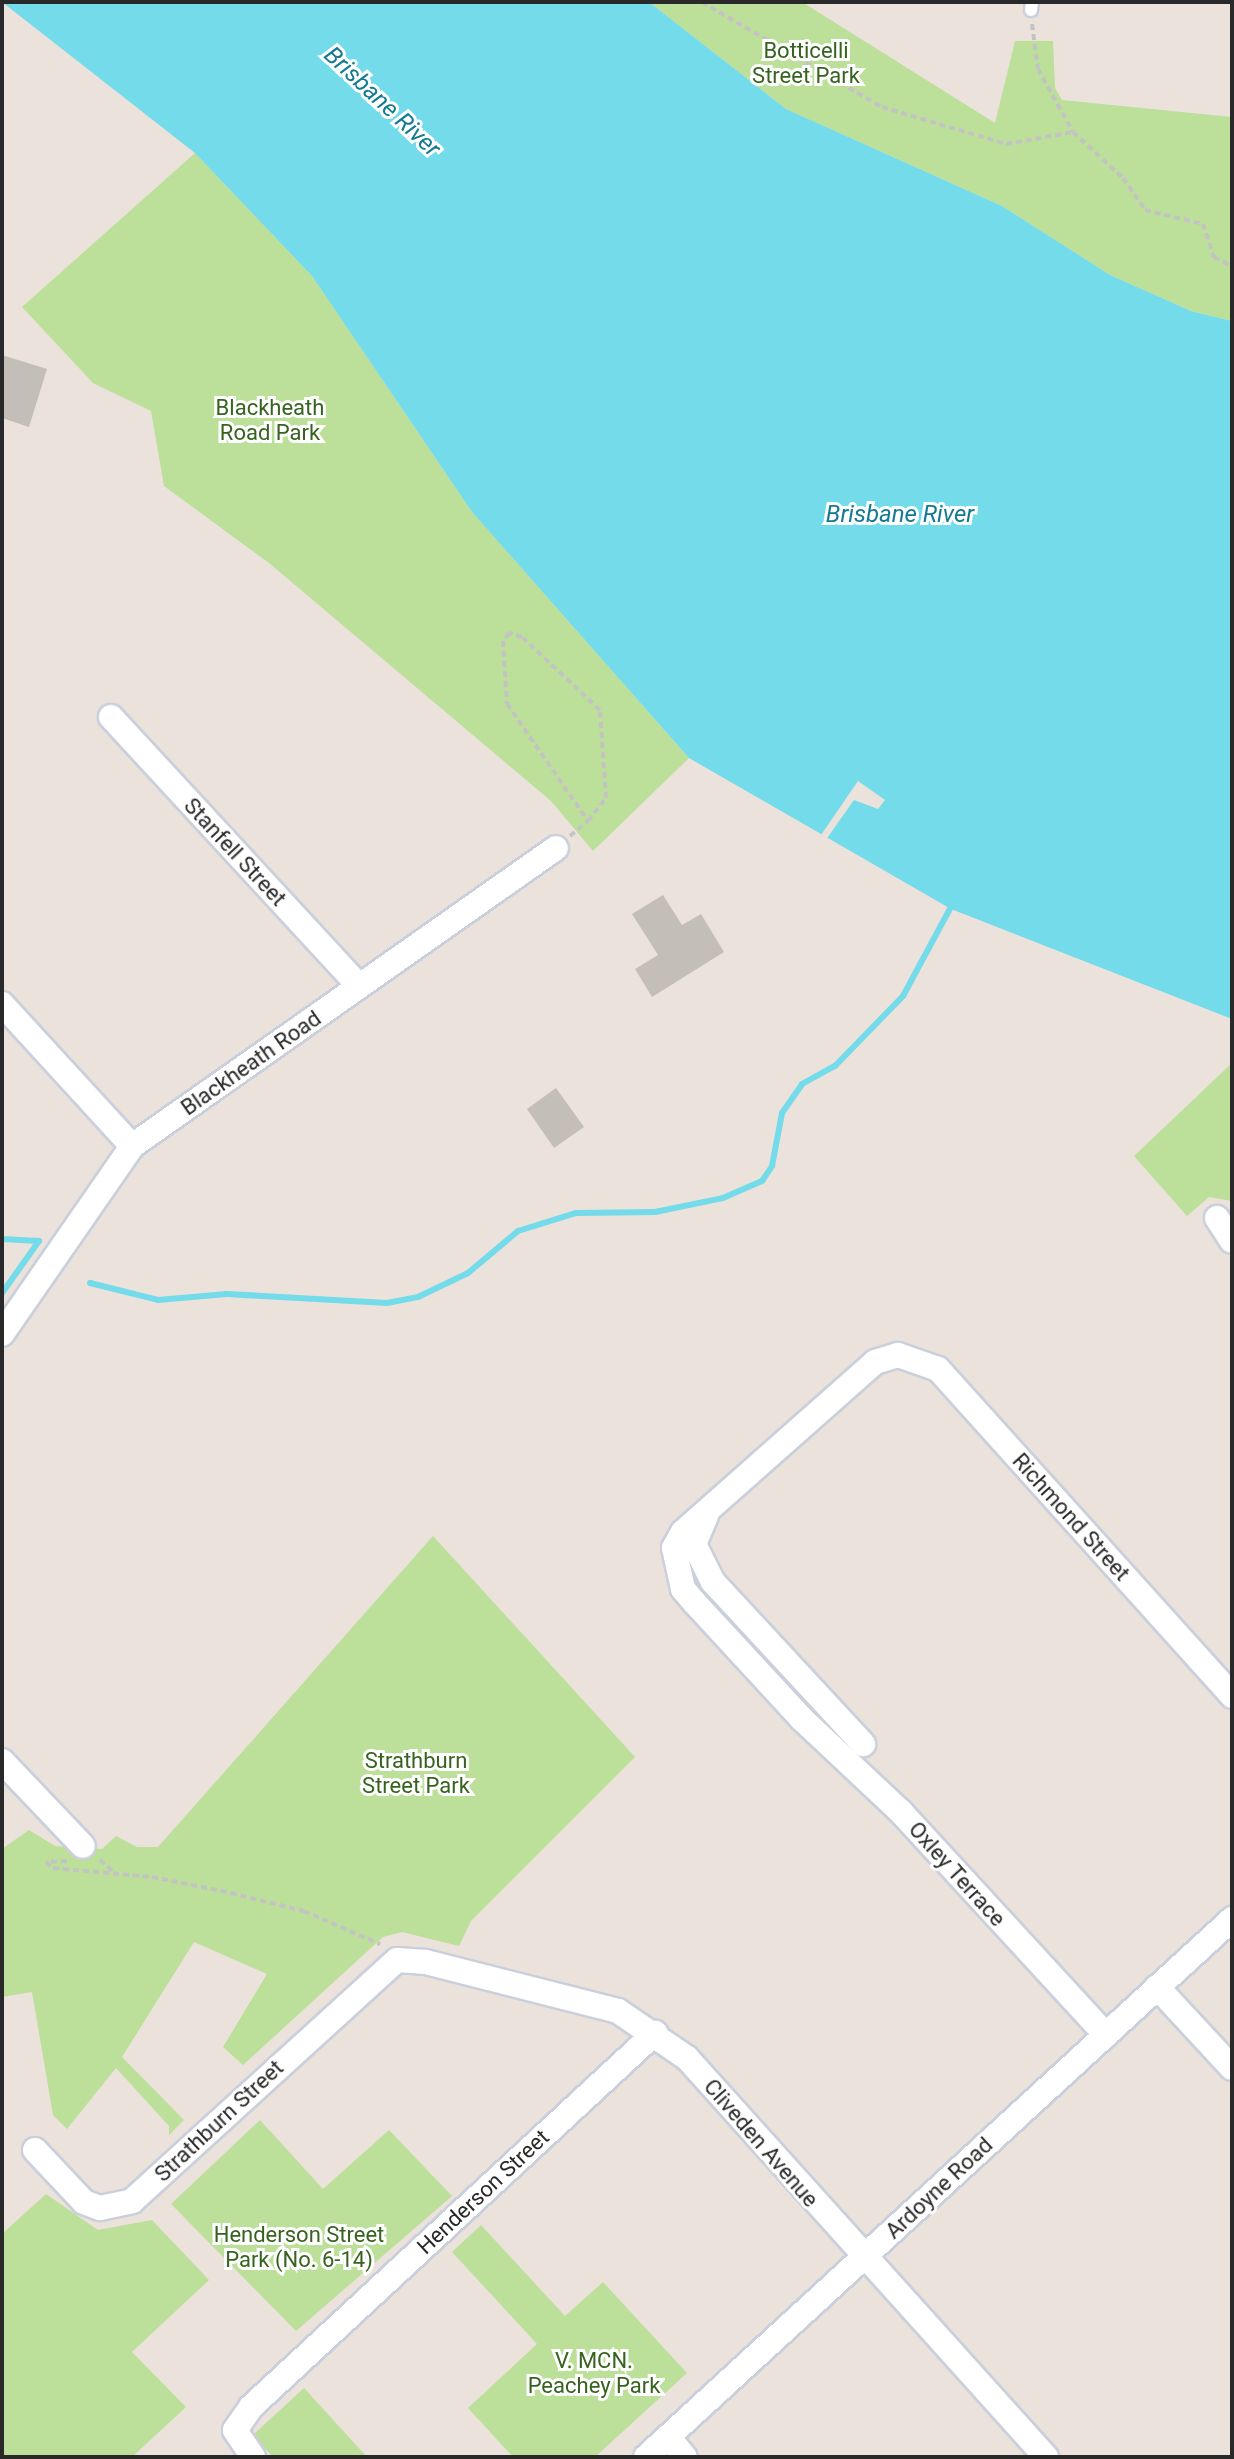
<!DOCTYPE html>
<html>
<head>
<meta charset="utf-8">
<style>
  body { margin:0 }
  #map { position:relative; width:1234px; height:2459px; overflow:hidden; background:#ebe2dc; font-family:Roboto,sans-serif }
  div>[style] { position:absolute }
  .green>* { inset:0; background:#bcdf9a }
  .water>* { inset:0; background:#73dbe9 }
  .pier>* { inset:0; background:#ebe2dc }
  .stream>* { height:6px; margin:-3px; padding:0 3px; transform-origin:3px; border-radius:3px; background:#73dbe9 }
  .building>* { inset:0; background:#c3beb7 }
  .path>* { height:4px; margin-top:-2px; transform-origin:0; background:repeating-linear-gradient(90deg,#c3c3c3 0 6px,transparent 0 10px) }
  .roads { filter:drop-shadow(2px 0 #cad0db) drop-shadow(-2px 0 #cad0db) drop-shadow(0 2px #cad0db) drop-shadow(0 -2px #cad0db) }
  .lane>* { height:12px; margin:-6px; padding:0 6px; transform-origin:6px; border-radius:6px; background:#fff }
  .street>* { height:24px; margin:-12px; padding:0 12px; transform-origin:12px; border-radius:12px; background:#fff }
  span { translate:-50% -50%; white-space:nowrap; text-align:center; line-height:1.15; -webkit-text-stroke:6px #fff; paint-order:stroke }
  .park-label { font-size:22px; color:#36631d }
  .street-label { font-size:22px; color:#292929 }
  .water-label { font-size:24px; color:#137a94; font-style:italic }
  .frame { position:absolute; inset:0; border:4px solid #292929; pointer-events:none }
</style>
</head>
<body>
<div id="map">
  <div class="green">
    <div style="clip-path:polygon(649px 2px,802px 2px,995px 123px,1015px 41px,1053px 41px,1055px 88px,1062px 100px,1232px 117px,1232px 321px,1191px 311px,1110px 275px,1002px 206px,786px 109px)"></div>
    <div style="clip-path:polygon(195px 153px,312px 276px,472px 512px,689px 758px,593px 851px,551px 801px,269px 563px,164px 486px,151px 411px,93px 383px,22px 307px)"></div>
    <div style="clip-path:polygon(1232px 1063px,1232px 1201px,1209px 1197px,1187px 1216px,1134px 1156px)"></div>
    <div style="clip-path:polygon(433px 1536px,635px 1757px,471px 1921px,459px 1946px,402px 1932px,383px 1937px,243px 2065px,223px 2047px,267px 1974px,194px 1942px,122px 2057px,184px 2120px,169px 2135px,169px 2126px,116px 2068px,67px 2129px,53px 2115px,32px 1992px,2px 1997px,2px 1849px,29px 1830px,55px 1846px,102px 1849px,116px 1836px,137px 1847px,158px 1847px)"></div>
    <div style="clip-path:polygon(260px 2120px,323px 2189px,389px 2130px,452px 2196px,296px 2331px,171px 2204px)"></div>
    <div style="clip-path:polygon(46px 2194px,98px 2230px,152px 2220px,209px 2280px,132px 2352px,186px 2407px,132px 2457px,2px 2457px,2px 2234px)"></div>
    <div style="clip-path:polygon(481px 2225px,565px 2316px,603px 2282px,687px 2373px,595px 2457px,513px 2457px,468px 2408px,537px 2344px,452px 2252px)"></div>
    <div style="clip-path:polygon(304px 2388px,367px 2457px,273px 2457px,253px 2435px)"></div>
  </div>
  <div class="water">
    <div style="clip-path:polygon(2px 2px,649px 2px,786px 109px,1002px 206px,1110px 275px,1191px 311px,1232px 321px,1232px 1019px,951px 909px,689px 758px,472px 512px,312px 276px,195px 153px)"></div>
  </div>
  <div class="pier">
    <div style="clip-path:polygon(858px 781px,885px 800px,878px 809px,854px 800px,825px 841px,819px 838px)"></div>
  </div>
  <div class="stream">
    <div style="left:2px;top:1239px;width:37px;rotate:3deg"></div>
    <div style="left:39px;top:1241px;width:64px;rotate:125.4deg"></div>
    <div style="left:90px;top:1283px;width:70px;rotate:14deg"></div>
    <div style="left:158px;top:1300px;width:69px;rotate:-5deg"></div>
    <div style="left:227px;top:1294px;width:160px;rotate:3.2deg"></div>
    <div style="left:387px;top:1303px;width:32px;rotate:-11deg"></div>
    <div style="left:418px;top:1297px;width:55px;rotate:-25.6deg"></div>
    <div style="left:468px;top:1273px;width:65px;rotate:-40deg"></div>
    <div style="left:518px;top:1231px;width:61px;rotate:-17.2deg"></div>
    <div style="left:576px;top:1213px;width:79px;rotate:-0.7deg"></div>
    <div style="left:655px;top:1212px;width:69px;rotate:-11.6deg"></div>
    <div style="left:723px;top:1198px;width:43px;rotate:-23.6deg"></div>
    <div style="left:762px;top:1181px;width:18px;rotate:-56deg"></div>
    <div style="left:772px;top:1166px;width:54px;rotate:-79.3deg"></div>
    <div style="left:782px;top:1113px;width:35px;rotate:-55deg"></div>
    <div style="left:802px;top:1084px;width:38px;rotate:-29deg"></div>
    <div style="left:835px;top:1066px;width:98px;rotate:-45.8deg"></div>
    <div style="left:903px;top:996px;width:106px;rotate:-61.7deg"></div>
  </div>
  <div class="building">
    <div style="clip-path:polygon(2px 355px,47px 369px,29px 427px,2px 418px)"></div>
    <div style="clip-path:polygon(663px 895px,682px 925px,701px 914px,724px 952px,652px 997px,635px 969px,658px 955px,632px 914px)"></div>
    <div style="clip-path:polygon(556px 1088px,584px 1127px,554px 1148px,527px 1109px)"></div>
  </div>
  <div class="path">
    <div style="left:702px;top:2px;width:208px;rotate:30.3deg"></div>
    <div style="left:882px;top:107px;width:129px;rotate:16.6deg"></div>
    <div style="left:1006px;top:144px;width:68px;rotate:-10.2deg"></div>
    <div style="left:1032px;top:24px;width:45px;rotate:82.4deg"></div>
    <div style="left:1038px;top:69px;width:72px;rotate:60.9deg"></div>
    <div style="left:1073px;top:132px;width:68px;rotate:42.6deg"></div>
    <div style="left:1123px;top:178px;width:39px;rotate:55deg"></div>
    <div style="left:1145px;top:210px;width:60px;rotate:13.6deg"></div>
    <div style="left:1203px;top:224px;width:35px;rotate:72deg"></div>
    <div style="left:1214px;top:257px;width:20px;rotate:27deg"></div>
    <div style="left:570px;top:836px;width:23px;rotate:-40deg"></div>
    <div style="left:588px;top:821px;width:29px;rotate:-52deg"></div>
    <div style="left:606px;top:798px;width:88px;rotate:-93.9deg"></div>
    <div style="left:600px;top:710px;width:107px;rotate:-136.9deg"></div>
    <div style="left:522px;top:637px;width:14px;rotate:-163deg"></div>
    <div style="left:509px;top:633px;width:10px;rotate:127deg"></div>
    <div style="left:503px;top:641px;width:63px;rotate:86.4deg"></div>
    <div style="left:507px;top:704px;width:142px;rotate:55.3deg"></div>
    <div style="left:100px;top:1860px;width:20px;rotate:41deg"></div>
    <div style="left:67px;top:1861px;width:21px;rotate:177deg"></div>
    <div style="left:46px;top:1862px;width:9px;rotate:41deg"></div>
    <div style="left:53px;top:1868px;width:99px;rotate:5.2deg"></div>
    <div style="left:152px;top:1877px;width:81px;rotate:11.4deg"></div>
    <div style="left:231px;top:1893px;width:75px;rotate:13.9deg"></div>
    <div style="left:304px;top:1911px;width:83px;rotate:23.5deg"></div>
  </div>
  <div class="roads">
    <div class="lane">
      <div style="left:1031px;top:10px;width:8px;rotate:-83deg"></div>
    </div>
    <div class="street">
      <div style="left:111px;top:717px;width:366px;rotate:47.3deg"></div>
      <div style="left:2px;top:1004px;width:193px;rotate:47.5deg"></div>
      <div style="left:1217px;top:1218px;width:27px;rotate:57deg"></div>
      <div style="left:2px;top:1334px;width:229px;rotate:-55.3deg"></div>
      <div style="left:132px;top:1146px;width:518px;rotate:-35.1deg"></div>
      <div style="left:706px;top:1516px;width:30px;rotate:113deg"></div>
      <div style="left:694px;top:1544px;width:42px;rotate:63.4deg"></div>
      <div style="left:713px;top:1582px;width:221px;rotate:47.2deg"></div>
      <div style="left:2px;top:1761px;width:117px;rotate:46.4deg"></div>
      <div style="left:1157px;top:1987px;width:110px;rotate:47.2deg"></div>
      <div style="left:1106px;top:2035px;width:303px;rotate:-132.6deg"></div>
      <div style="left:901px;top:1812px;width:136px;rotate:-136.8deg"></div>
      <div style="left:802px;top:1719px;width:159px;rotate:-132.7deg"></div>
      <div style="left:694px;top:1602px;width:17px;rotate:-130deg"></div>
      <div style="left:683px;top:1589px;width:42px;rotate:-102.4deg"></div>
      <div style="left:674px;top:1548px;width:18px;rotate:-61deg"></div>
      <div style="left:683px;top:1532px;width:256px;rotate:-41.5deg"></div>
      <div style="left:875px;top:1362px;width:24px;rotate:-17deg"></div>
      <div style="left:898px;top:1355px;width:42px;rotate:19.3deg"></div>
      <div style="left:938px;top:1369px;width:440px;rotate:48deg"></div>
      <div style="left:35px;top:2150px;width:71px;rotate:46.7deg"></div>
      <div style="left:84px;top:2202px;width:17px;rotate:21deg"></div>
      <div style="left:100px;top:2208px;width:33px;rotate:-12deg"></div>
      <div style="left:132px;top:2201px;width:358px;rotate:-42.3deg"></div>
      <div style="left:397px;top:1960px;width:29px;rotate:4deg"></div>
      <div style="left:426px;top:1962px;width:198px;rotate:14.3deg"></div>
      <div style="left:618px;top:2011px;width:83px;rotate:34.3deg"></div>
      <div style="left:687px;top:2058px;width:537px;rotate:48.02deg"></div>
      <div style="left:668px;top:2437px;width:26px;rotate:50deg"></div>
      <div style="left:253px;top:2457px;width:32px;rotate:-124deg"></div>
      <div style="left:235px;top:2430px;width:28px;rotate:-55deg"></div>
      <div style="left:251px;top:2407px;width:551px;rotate:-42.79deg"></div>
      <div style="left:646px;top:2457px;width:796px;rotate:-42.55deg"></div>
    </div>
  </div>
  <div class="park-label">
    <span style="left:806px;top:63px">Botticelli<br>Street Park</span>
    <span style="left:270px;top:420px">Blackheath<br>Road Park</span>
    <span style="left:416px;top:1773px">Strathburn<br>Street Park</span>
    <span style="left:299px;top:2247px">Henderson Street<br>Park (No. 6-14)</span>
    <span style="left:594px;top:2373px">V. MCN.<br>Peachey Park</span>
  </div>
  <div class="street-label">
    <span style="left:235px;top:852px;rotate:47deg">Stanfell Street</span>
    <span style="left:251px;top:1063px;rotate:-35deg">Blackheath Road</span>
    <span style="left:1071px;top:1517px;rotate:48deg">Richmond Street</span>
    <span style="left:957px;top:1874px;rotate:48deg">Oxley Terrace</span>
    <span style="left:219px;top:2121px;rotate:-43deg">Strathburn Street</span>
    <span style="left:761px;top:2143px;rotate:49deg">Cliveden Avenue</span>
    <span style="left:939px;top:2188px;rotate:-43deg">Ardoyne Road</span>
    <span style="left:483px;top:2192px;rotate:-43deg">Henderson Street</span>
  </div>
  <div class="water-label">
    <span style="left:382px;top:102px;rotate:43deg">Brisbane River</span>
    <span style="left:900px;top:515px">Brisbane River</span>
  </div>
  <div class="frame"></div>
</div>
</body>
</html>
